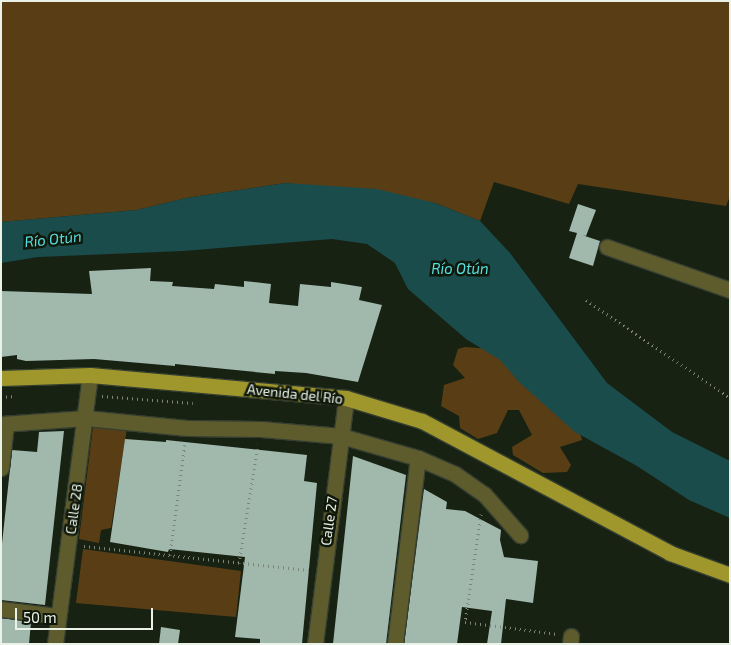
<!DOCTYPE html>
<html>
<head>
<meta charset="utf-8">
<style>
  body { margin:0 }
  #map { position:relative; width:731px; height:645px; overflow:hidden; background:#182213; font-family:"Exo 2",sans-serif }
  div>[style] { position:absolute }
  .green>* { inset:0; background:#593e15 }
  .water>* { inset:0; background:#1a4c4c }
  .building>* { inset:0; background:#a1b8ad }
  .path>* { height:3px; margin-top:-1.5px; transform-origin:0; background:repeating-linear-gradient(90deg,#7c8578 0 1px,transparent 0 5px) }
  .roads { filter:drop-shadow(1px 0 #353f31) drop-shadow(-1px 0 #353f31) drop-shadow(0 1px #353f31) drop-shadow(0 -1px #353f31) }
  .minor>* { height:15px; margin:-7.5px; padding:0 7.5px; transform-origin:7.5px; border-radius:7.5px; background:#5e5b2d }
  .major>* { height:15px; margin:-7.5px; padding:0 7.5px; transform-origin:7.5px; border-radius:7.5px; background:#9f972b }
  span { translate:-50% -50%; white-space:nowrap; text-align:center; line-height:1.15; -webkit-text-stroke:5px #0f180b; paint-order:stroke }
  .street-label { font-size:14px; color:#eaf1e7 }
  .water-label { font-size:15px; color:#55dfe0; font-style:italic }
  .frame { position:absolute; inset:0; border:2px solid #eaf1e7; pointer-events:none }
  .scale { position:absolute; left:15px; top:608px; width:138px; height:22px; box-sizing:border-box; border:2px solid #eaf1e7; border-top:0; padding-left:6px; font-size:15px; line-height:18px; white-space:nowrap; color:#eaf1e7; -webkit-text-stroke:4px #0f180b; paint-order:stroke }
</style>
</head>
<body>
<div id="map">
  <div class="green">
    <div style="clip-path:polygon(1px 1px,730px 1px,730px 196px,726px 206px,578px 184px,569px 204px,494px 182px,480px 221px,435px 203px,286px 183px,186px 198px,137px 210px,1px 222px)"></div>
    <div style="clip-path:polygon(465px 347px,491px 349px,580px 433px,582px 440px,560px 447px,571px 465px,567px 472px,543px 473px,513px 455px,512px 447px,532px 435px,519px 410px,508px 410px,497px 433px,478px 439px,460px 428px,459px 416px,441px 406px,444px 385px,465px 378px,453px 365px,458px 349px)"></div>
    <div style="clip-path:polygon(93px 427px,127px 428px,111px 528px,101px 530px,99px 543px,79px 539px)"></div>
    <div style="clip-path:polygon(83px 549px,241px 571px,236px 617px,76px 603px)"></div>
  </div>
  <div class="water">
    <div style="clip-path:polygon(286px 183px,377px 189px,435px 203px,480px 221px,510px 253px,607px 383px,672px 432px,730px 461px,730px 518px,689px 500px,637px 466px,575px 432px,520px 383px,500px 360px,466px 339px,408px 289px,395px 263px,367px 244px,332px 239px,183px 251px,38px 257px,1px 263px,1px 222px,137px 210px,186px 198px)"></div>
  </div>
  <div class="building">
    <div style="clip-path:polygon(578px 204px,596px 210px,586px 236px,582px 235px,600px 241px,593px 266px,569px 258px,577px 233px,569px 231px)"></div>
    <div style="clip-path:polygon(151px 268px,150px 281px,173px 282px,172px 286px,214px 289px,215px 284px,244px 287px,244px 281px,271px 284px,269px 303px,298px 306px,300px 284px,331px 287px,331px 282px,362px 287px,359px 300px,382px 305px,358px 382px,306px 373px,275px 371px,275px 374px,175px 364px,175px 366px,94px 359px,26px 361px,17px 359px,17px 355px,1px 357px,1px 291px,92px 294px,89px 271px)"></div>
    <div style="clip-path:polygon(64px 431px,45px 605px,1px 600px,1px 553px,12px 450px,37px 452px,39px 432px)"></div>
    <div style="clip-path:polygon(125px 439px,166px 442px,166px 440px,307px 455px,304px 481px,317px 483px,302px 644px,260px 644px,260px 639px,235px 637px,245px 557px,169px 549px,168px 552px,110px 542px)"></div>
    <div style="clip-path:polygon(353px 456px,406px 475px,386px 644px,333px 644px)"></div>
    <div style="clip-path:polygon(424px 489px,447px 502px,446px 509px,465px 511px,501px 530px,500px 540px,504px 557px,538px 561px,533px 603px,506px 599px,501px 644px,487px 644px,492px 611px,462px 607px,457px 644px,404px 644px)"></div>
    <div style="clip-path:polygon(1px 618px,31px 622px,29px 644px,1px 644px)"></div>
    <div style="clip-path:polygon(161px 627px,180px 630px,178px 644px,159px 644px)"></div>
  </div>
  <div class="path">
    <div style="left:586px;top:300px;width:174px;rotate:34.2deg"></div>
    <div style="left:102px;top:396px;width:91px;rotate:4.4deg"></div>
    <div style="left:1px;top:397px;width:15px;rotate:-4deg"></div>
    <div style="left:481px;top:514px;width:109px;rotate:98.4deg"></div>
    <div style="left:465px;top:622px;width:93px;rotate:7.4deg"></div>
    <div style="left:84px;top:546px;width:226px;rotate:6.1deg"></div>
    <div style="left:170px;top:555px;width:114px;rotate:-82.4deg"></div>
    <div style="left:239px;top:563px;width:120px;rotate:-80.9deg"></div>
  </div>
  <div class="roads">
    <div class="minor">
      <div style="left:607px;top:247px;width:130px;rotate:19.3deg"></div>
      <div style="left:1px;top:424px;width:85px;rotate:-4deg"></div>
      <div style="left:86px;top:418px;width:101px;rotate:5.7deg"></div>
      <div style="left:187px;top:428px;width:74px;rotate:0.8deg"></div>
      <div style="left:261px;top:429px;width:80px;rotate:5deg"></div>
      <div style="left:341px;top:436px;width:80px;rotate:15.9deg"></div>
      <div style="left:418px;top:458px;width:40px;rotate:23.4deg"></div>
      <div style="left:455px;top:474px;width:35px;rotate:35deg"></div>
      <div style="left:484px;top:494px;width:55px;rotate:48.7deg"></div>
      <div style="left:1px;top:468px;width:44px;rotate:-83.5deg"></div>
      <div style="left:1px;top:609px;width:57px;rotate:7deg"></div>
      <div style="left:55px;top:644px;width:271px;rotate:-82.6deg"></div>
      <div style="left:315px;top:644px;width:248px;rotate:-82.8deg"></div>
      <div style="left:395px;top:644px;width:187px;rotate:-83deg"></div>
      <div style="left:570px;top:644px;width:8px;rotate:-83deg"></div>
    </div>
    <div class="major">
      <div style="left:1px;top:378px;width:89px;rotate:-1.9deg"></div>
      <div style="left:90px;top:375px;width:257px;rotate:5.1deg"></div>
      <div style="left:346px;top:398px;width:79px;rotate:16.8deg"></div>
      <div style="left:422px;top:421px;width:281px;rotate:28deg"></div>
      <div style="left:670px;top:553px;width:64px;rotate:20.1deg"></div>
    </div>
  </div>
  <div class="street-label">
    <span style="left:295px;top:394px;rotate:6deg">Avenida del Río</span>
    <span style="left:74px;top:509px;rotate:-82deg">Calle 28</span>
    <span style="left:329px;top:521px;rotate:-82deg">Calle 27</span>
  </div>
  <div class="water-label">
    <span style="left:53px;top:239px;rotate:-6deg">Río Otún</span>
    <span style="left:460px;top:269px">Río Otún</span>
  </div>
  <div class="frame"></div>
  <div class="scale">50 m</div>
</div>
</body>
</html>
